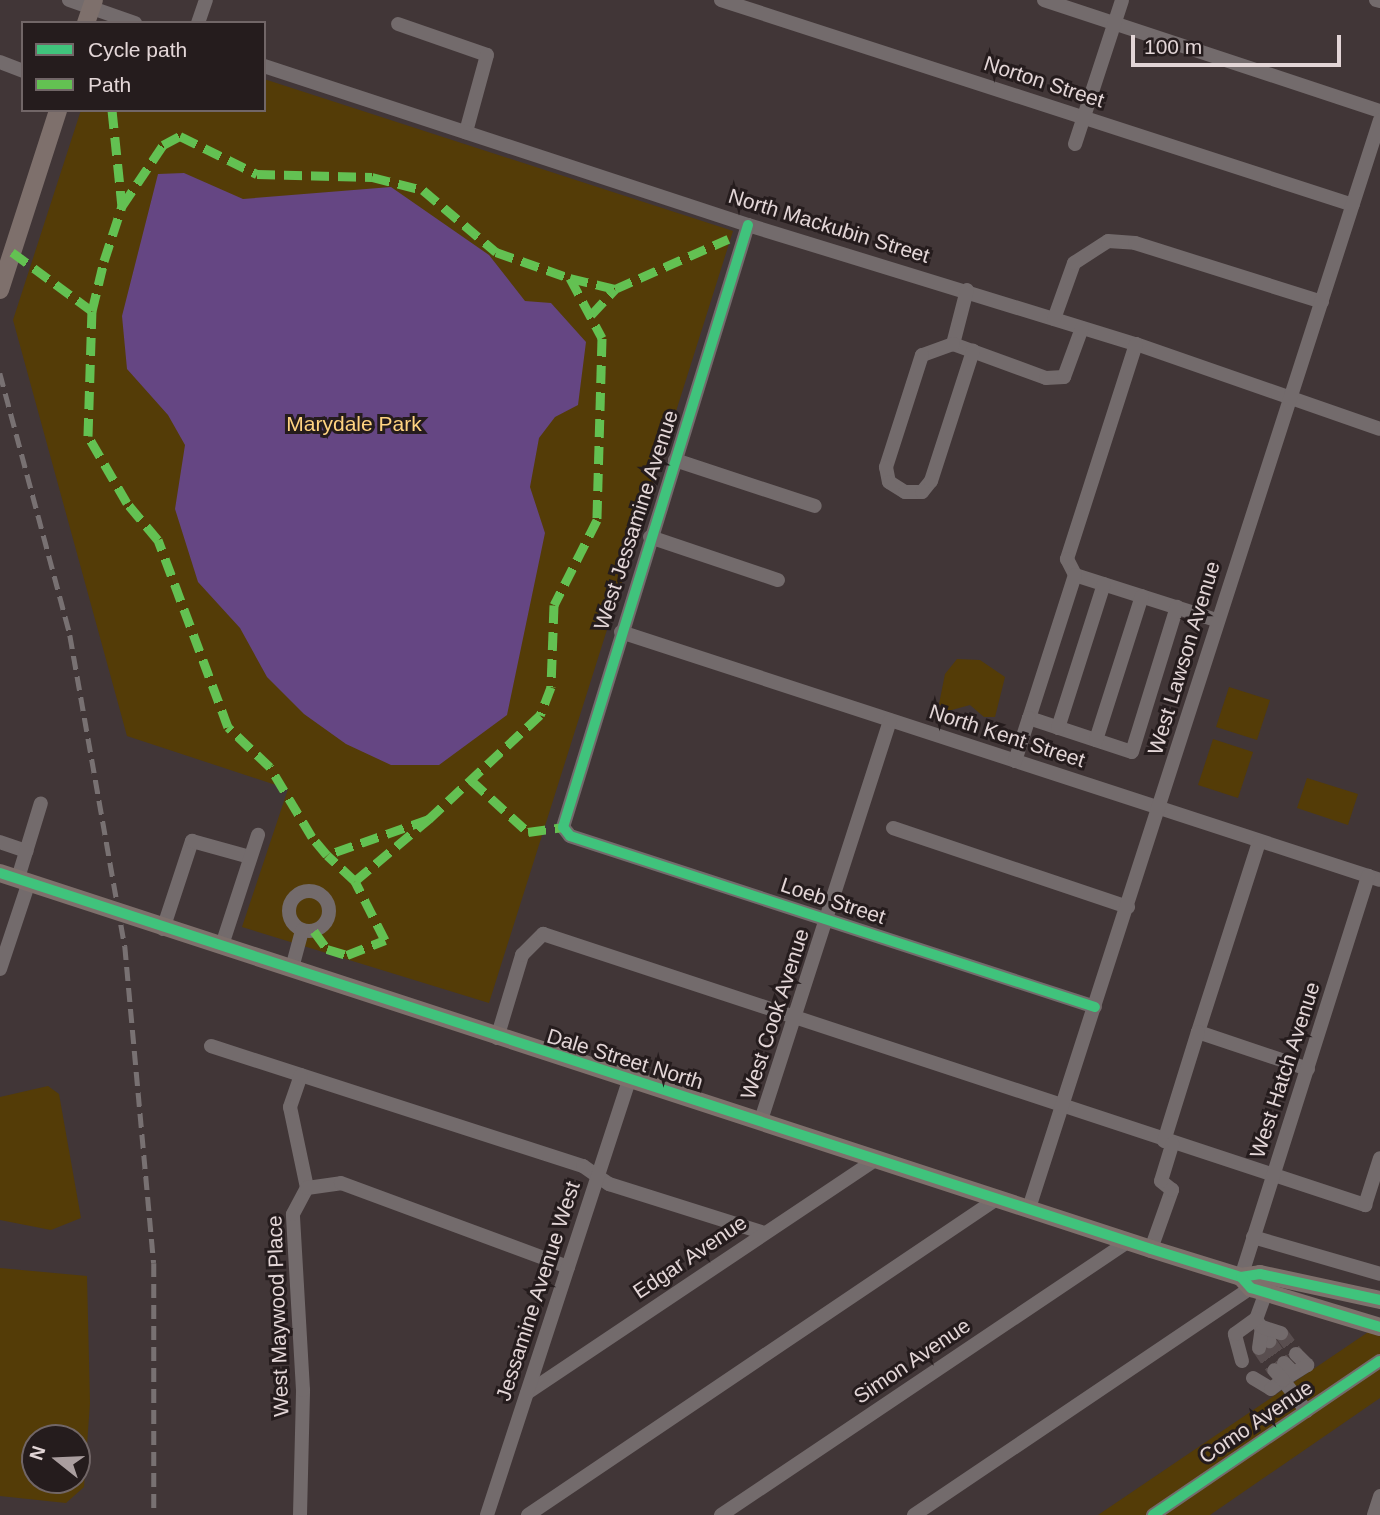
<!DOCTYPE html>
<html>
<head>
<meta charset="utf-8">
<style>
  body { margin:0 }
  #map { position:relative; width:1380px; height:1515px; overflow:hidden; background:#413637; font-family:Arial,sans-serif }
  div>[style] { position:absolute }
  .green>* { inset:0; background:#543c07 }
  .water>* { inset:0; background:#654683 }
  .minor-tunnel>* { height:14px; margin-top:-7px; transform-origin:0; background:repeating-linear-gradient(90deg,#594e4f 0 14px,transparent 0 21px) }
  .minor>* { height:14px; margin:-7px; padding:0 7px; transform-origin:7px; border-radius:7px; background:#736b6c }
  .minor>.ring { margin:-7px; padding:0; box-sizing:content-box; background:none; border:14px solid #736b6c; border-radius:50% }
  .major>* { height:18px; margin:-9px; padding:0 9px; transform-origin:9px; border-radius:9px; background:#7e706c }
  .rail>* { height:4.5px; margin-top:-2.25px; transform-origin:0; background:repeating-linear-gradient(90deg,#787172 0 14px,transparent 0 21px) }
  .quiet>* { height:9px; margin-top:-4.5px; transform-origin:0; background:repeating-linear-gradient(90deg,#63c152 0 18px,transparent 0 27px) }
  .cycleway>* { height:10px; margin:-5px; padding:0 5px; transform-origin:5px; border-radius:5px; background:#40c37c }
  span { translate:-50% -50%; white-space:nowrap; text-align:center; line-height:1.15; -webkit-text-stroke:6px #251c1d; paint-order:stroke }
  .street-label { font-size:21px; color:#e3d6d7 }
  .park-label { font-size:21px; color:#ffd381 }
  .legend { position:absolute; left:21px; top:21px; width:245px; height:91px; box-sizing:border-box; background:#251c1d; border:2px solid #716667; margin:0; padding:9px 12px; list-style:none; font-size:21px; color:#e3d6d7 }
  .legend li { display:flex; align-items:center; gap:14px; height:35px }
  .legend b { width:35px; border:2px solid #716667 }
  .north { position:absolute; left:21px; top:1424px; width:70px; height:70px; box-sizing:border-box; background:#251c1d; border:2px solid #716667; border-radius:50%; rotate:288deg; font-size:19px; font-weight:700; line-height:28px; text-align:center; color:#e3d6d7 }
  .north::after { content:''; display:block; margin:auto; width:24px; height:32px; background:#aa9e9f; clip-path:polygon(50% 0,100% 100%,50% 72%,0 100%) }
  .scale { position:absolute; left:1131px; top:35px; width:210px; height:32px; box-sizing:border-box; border:4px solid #e3d6d7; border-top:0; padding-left:9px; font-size:21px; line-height:24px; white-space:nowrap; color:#e3d6d7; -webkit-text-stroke:5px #251c1d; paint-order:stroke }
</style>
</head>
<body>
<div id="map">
  <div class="green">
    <div style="clip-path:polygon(264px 79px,733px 231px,489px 1003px,242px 927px,288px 789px,127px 736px,13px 320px,81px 110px,264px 110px)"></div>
    <div style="clip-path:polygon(957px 659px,980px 660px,1005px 677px,995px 717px,984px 717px,970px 705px,948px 711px,939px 704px,945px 674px)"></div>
    <div style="clip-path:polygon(1229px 687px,1270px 700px,1257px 740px,1216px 727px)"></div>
    <div style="clip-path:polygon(1213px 739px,1253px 752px,1238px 798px,1198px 785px)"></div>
    <div style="clip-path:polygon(1307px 778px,1358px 794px,1348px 825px,1297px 808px)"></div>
    <div style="clip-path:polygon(48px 1086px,59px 1094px,81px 1218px,51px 1230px,0 1220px,0 1097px)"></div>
    <div style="clip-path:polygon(evenodd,0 1268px,87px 1276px,90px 1403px,84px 1487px,66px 1503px,0 1496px,0 1268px,35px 1438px,77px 1438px,77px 1480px,35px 1480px,35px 1438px)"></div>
    <div style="clip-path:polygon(1380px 1324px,1380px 1398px,1210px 1515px,1098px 1515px)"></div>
  </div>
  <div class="water">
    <div style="clip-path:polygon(184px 173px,243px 199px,391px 187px,489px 255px,525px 301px,551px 303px,586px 342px,578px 405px,555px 417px,539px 438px,530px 487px,545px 533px,507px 715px,439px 765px,391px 765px,346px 744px,304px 714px,267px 677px,240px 628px,198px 582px,175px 509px,185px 445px,168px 415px,127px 369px,122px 316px,158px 174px)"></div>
  </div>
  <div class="minor-tunnel">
    <div style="left:1281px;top:1333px;width:26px;rotate:54deg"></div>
    <div style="left:1269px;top:1341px;width:27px;rotate:56deg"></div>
    <div style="left:1259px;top:1348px;width:27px;rotate:56deg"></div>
  </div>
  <div class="minor">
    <div style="left:69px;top:0;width:70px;rotate:19.2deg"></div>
    <div style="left:721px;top:0;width:664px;rotate:17.97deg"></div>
    <div style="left:1044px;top:0;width:354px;rotate:18.3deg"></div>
    <div style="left:1376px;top:0;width:4px;rotate:14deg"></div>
    <div style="left:198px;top:23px;width:24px;rotate:-71deg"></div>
    <div style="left:398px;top:24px;width:94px;rotate:19.2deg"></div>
    <div style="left:487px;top:55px;width:80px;rotate:105.3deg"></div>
    <div style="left:0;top:62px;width:25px;rotate:21deg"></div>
    <div style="left:264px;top:66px;width:509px;rotate:18.19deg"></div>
    <div style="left:748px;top:225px;width:406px;rotate:17.1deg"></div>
    <div style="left:1136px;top:344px;width:258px;rotate:19.2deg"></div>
    <div style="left:1075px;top:144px;width:151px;rotate:-71.9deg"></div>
    <div style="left:748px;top:225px;width:630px;rotate:107.08deg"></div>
    <div style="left:563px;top:827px;width:11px;rotate:52deg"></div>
    <div style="left:570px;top:836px;width:552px;rotate:18.04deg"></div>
    <div style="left:967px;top:290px;width:56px;rotate:104.5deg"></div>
    <div style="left:953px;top:344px;width:99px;rotate:20.1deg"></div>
    <div style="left:1046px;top:378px;width:18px;rotate:-3deg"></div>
    <div style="left:1064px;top:377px;width:52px;rotate:-69.8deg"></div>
    <div style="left:1054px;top:319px;width:59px;rotate:-70.3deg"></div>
    <div style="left:1074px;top:263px;width:40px;rotate:-32.9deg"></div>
    <div style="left:1108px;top:241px;width:27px;rotate:4deg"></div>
    <div style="left:1135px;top:243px;width:196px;rotate:17.5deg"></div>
    <div style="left:953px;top:344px;width:33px;rotate:160deg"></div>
    <div style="left:922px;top:355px;width:118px;rotate:107.8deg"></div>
    <div style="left:886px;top:467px;width:15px;rotate:79deg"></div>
    <div style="left:889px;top:482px;width:19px;rotate:32deg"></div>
    <div style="left:905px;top:492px;width:17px"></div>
    <div style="left:922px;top:492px;width:14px;rotate:-51deg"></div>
    <div style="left:931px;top:481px;width:137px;rotate:-72.1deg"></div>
    <div style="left:1136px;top:344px;width:226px;rotate:107.8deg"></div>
    <div style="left:1067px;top:559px;width:18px;rotate:63deg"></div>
    <div style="left:1075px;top:575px;width:148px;rotate:17.7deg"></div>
    <div style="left:675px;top:460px;width:147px;rotate:18.2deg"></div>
    <div style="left:650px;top:537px;width:135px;rotate:18.6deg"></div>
    <div style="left:1075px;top:575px;width:150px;rotate:107.8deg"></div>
    <div style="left:1029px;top:718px;width:108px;rotate:18.3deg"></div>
    <div style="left:1132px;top:752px;width:152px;rotate:-72.8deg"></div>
    <div style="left:621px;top:632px;width:798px;rotate:18.09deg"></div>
    <div style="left:1058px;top:728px;width:151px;rotate:-72.3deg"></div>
    <div style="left:1096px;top:740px;width:151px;rotate:-72.3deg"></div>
    <div style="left:1015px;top:761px;width:45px;rotate:-72deg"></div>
    <div style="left:893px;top:828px;width:248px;rotate:18.6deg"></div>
    <div style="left:0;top:842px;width:28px;rotate:19deg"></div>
    <div style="left:1259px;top:842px;width:200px;rotate:107.8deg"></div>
    <div style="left:1198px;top:1032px;width:116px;rotate:18.6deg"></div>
    <div style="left:18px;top:878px;width:78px;rotate:-73deg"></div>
    <div class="ring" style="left:289px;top:891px;width:26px;height:26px"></div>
    <div style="left:163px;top:929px;width:93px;rotate:-71.8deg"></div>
    <div style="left:192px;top:841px;width:60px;rotate:15.4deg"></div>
    <div style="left:222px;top:945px;width:116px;rotate:-71.9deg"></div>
    <div style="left:292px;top:968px;width:39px;rotate:-75deg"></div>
    <div style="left:0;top:969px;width:92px;rotate:-71.6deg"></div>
    <div style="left:497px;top:1038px;width:87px;rotate:-73.2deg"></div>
    <div style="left:522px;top:955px;width:30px;rotate:-45deg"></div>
    <div style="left:543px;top:934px;width:866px;rotate:18.25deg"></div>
    <div style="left:1365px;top:1205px;width:49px;rotate:-72.3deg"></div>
    <div style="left:211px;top:1046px;width:391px;rotate:17.9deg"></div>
    <div style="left:583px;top:1166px;width:32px;rotate:35deg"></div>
    <div style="left:609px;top:1184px;width:163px;rotate:17.5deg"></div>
    <div style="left:301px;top:1075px;width:34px;rotate:109deg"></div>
    <div style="left:290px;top:1107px;width:83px;rotate:78.1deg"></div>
    <div style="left:761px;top:1120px;width:420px;rotate:-72.1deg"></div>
    <div style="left:1164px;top:1141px;width:114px;rotate:-72.7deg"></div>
    <div style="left:1029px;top:1208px;width:1143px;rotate:-72.12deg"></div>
    <div style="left:1253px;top:1237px;width:132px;rotate:16.2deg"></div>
    <div style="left:1151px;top:1249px;width:63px;rotate:-70.4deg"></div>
    <div style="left:1172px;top:1190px;width:14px;rotate:-141deg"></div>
    <div style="left:1161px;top:1181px;width:39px;rotate:-73deg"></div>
    <div style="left:1241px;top:1277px;width:421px;rotate:-72.4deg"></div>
    <div style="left:1266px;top:1292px;width:29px;rotate:110deg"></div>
    <div style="left:1256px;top:1319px;width:26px;rotate:59deg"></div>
    <div style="left:1259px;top:1348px;width:21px;rotate:-82deg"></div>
    <div style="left:1262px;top:1327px;width:20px;rotate:18deg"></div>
    <div style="left:1296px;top:1354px;width:16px;rotate:45deg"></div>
    <div style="left:1307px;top:1365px;width:28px;rotate:148deg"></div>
    <div style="left:1283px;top:1380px;width:39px;rotate:53deg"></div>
    <div style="left:1242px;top:1361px;width:28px;rotate:-105deg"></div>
    <div style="left:1235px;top:1334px;width:26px;rotate:-36deg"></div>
    <div style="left:1284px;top:1363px;width:14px;rotate:45deg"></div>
    <div style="left:1253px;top:1378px;width:21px;rotate:31deg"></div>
    <div style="left:1271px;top:1389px;width:15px;rotate:-37deg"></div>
    <div style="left:1283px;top:1380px;width:13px;rotate:-132deg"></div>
    <div style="left:527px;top:1393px;width:422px;rotate:-33.8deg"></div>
    <div style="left:300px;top:1515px;width:125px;rotate:-88.6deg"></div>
    <div style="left:303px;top:1390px;width:176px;rotate:-93.3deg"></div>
    <div style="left:293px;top:1214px;width:30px;rotate:-62deg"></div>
    <div style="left:307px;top:1188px;width:34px;rotate:-8deg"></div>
    <div style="left:341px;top:1183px;width:242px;rotate:20.3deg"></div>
    <div style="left:487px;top:1515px;width:457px;rotate:-71.9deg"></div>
    <div style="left:528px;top:1515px;width:567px;rotate:-34deg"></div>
    <div style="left:721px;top:1515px;width:490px;rotate:-33.9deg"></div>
    <div style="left:914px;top:1515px;width:406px;rotate:-34deg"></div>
    <div style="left:1153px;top:1515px;width:274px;rotate:-34.2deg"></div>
    <div style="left:1374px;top:1515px;width:20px;rotate:-72deg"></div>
  </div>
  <div class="major">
    <div style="left:86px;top:23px;width:24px;rotate:-71deg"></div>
    <div style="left:0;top:290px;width:189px;rotate:-72.1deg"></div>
    <div style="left:0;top:873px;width:1211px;rotate:18.09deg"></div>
    <div style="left:1151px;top:1249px;width:94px;rotate:17.3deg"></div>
    <div style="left:1241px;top:1277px;width:19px;rotate:-9deg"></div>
    <div style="left:1260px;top:1274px;width:123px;rotate:12.2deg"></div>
    <div style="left:1241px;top:1277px;width:15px;rotate:48deg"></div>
    <div style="left:1251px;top:1288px;width:135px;rotate:16.8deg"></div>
  </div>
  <div class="rail">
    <div style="left:0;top:373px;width:271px;rotate:75deg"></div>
    <div style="left:70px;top:635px;width:316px;rotate:80deg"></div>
    <div style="left:125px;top:946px;width:318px;rotate:84.8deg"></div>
    <div style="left:154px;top:1263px;width:252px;rotate:90deg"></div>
  </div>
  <div class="quiet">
    <div style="left:112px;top:110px;width:97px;rotate:84.1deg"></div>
    <div style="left:12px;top:252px;width:99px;rotate:36.4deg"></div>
    <div style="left:570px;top:278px;width:46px;rotate:13.7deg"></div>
    <div style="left:615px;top:289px;width:124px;rotate:-23.9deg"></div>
    <div style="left:591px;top:315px;width:35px;rotate:-47deg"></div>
    <div style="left:471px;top:780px;width:77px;rotate:42.4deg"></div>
    <div style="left:528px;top:832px;width:35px;rotate:-8deg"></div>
    <div style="left:355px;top:881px;width:97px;rotate:-40deg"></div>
    <div style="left:314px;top:931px;width:22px;rotate:54deg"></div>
    <div style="left:327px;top:949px;width:21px;rotate:17deg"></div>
    <div style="left:347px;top:955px;width:41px;rotate:-21.5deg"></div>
    <div style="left:385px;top:940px;width:66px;rotate:-117deg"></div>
    <div style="left:355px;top:881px;width:38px;rotate:-137deg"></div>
    <div style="left:327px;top:855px;width:23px;rotate:-130deg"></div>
    <div style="left:312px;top:837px;width:82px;rotate:-121deg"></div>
    <div style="left:270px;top:767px;width:58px;rotate:-136.4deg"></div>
    <div style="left:228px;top:727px;width:200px;rotate:-110.5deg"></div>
    <div style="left:158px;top:540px;width:48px;rotate:-130deg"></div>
    <div style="left:127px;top:503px;width:78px;rotate:-120.2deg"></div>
    <div style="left:88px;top:436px;width:125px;rotate:-88.2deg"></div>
    <div style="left:92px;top:311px;width:51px;rotate:-76.5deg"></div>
    <div style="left:104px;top:261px;width:58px;rotate:-71.9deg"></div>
    <div style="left:122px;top:206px;width:73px;rotate:-56.1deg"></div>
    <div style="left:163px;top:145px;width:19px;rotate:-28deg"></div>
    <div style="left:180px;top:136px;width:86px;rotate:26.3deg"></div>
    <div style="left:257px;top:174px;width:115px;rotate:1.5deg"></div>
    <div style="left:372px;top:177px;width:53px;rotate:14.3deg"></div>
    <div style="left:423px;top:190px;width:96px;rotate:40.3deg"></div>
    <div style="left:496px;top:252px;width:78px;rotate:19.4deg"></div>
    <div style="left:570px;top:278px;width:68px;rotate:61.9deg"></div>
    <div style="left:602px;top:338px;width:182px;rotate:91.6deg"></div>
    <div style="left:597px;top:520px;width:95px;rotate:116.8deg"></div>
    <div style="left:554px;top:605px;width:82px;rotate:92.1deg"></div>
    <div style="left:551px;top:687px;width:30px;rotate:111deg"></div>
    <div style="left:540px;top:715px;width:152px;rotate:136.9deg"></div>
    <div style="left:429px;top:819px;width:108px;rotate:160.6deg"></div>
  </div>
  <div class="cycleway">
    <div style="left:748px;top:225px;width:630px;rotate:107.08deg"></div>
    <div style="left:563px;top:827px;width:11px;rotate:52deg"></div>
    <div style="left:570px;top:836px;width:552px;rotate:18.04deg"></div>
    <div style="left:0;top:873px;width:1211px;rotate:18.09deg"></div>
    <div style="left:1151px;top:1249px;width:94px;rotate:17.3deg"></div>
    <div style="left:1241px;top:1277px;width:19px;rotate:-9deg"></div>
    <div style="left:1260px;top:1274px;width:123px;rotate:12.2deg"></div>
    <div style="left:1241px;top:1277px;width:15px;rotate:48deg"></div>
    <div style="left:1251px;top:1288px;width:135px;rotate:16.8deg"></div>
    <div style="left:1153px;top:1515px;width:274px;rotate:-34.2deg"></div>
  </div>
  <div class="street-label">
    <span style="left:1044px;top:82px;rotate:18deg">Norton Street</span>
    <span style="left:829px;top:226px;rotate:17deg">North Mackubin Street</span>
    <span style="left:636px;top:520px;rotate:-72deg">West Jessamine Avenue</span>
    <span style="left:1184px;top:658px;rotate:-73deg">West Lawson Avenue</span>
    <span style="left:1007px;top:736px;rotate:18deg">North Kent Street</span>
    <span style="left:833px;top:901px;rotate:18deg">Loeb Street</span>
    <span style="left:775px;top:1014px;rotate:-72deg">West Cook Avenue</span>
    <span style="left:625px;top:1059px;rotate:17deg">Dale Street North</span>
    <span style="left:1285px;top:1070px;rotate:-72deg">West Hatch Avenue</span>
    <span style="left:690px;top:1257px;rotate:-34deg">Edgar Avenue</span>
    <span style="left:538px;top:1291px;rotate:-72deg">Jessamine Avenue West</span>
    <span style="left:278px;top:1316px;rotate:-92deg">West Maywood Place</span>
    <span style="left:912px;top:1361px;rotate:-34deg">Simon Avenue</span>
    <span style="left:1256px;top:1422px;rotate:-34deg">Como Avenue</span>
  </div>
  <div class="park-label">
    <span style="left:354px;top:424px">Marydale Park</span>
  </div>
  <ul class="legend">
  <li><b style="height:9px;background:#40c37c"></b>Cycle path</li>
  <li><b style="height:9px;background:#63c152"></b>Path</li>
  </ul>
  <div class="north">N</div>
  <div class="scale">100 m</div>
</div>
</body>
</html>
